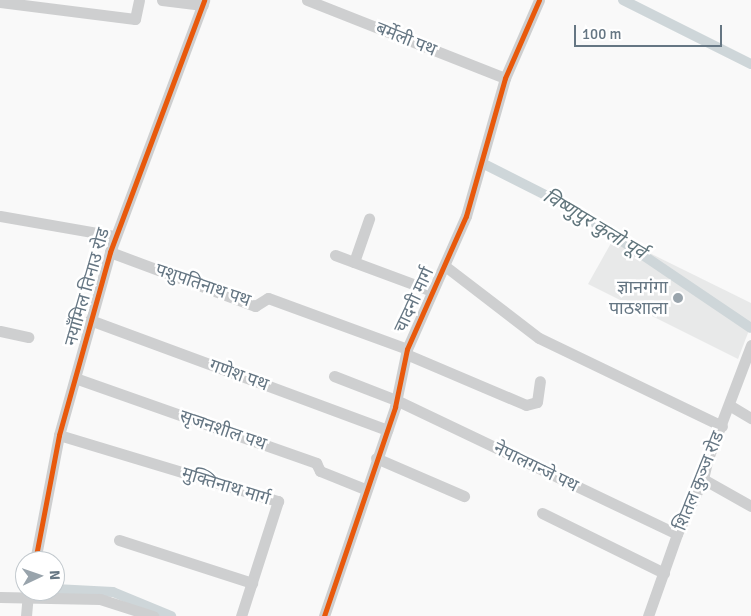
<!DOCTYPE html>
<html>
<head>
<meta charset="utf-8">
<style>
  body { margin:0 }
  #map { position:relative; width:751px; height:616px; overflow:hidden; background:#f9f9f9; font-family:Signika,"Noto Sans Devanagari",sans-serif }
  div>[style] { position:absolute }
  .built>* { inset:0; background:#e8e9e9 }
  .canal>* { height:10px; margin:-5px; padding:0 5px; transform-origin:5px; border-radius:5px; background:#ced6d9 }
  .minor>* { height:11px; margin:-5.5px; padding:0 5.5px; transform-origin:5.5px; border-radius:5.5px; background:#cecfd0 }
  .cycleway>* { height:5px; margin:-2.5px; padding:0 2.5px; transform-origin:2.5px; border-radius:2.5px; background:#e8590c }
  .dots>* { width:14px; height:14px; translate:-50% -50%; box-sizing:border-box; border:2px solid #fff; border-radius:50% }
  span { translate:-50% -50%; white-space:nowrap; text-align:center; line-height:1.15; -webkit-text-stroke:5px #fff; paint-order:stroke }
  .street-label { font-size:18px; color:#657683 }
  .poi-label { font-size:18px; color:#657683 }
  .right { translate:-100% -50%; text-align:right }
  .water-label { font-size:19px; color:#60757c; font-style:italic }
  .north { position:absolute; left:15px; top:551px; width:50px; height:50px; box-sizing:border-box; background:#fff; border:1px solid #c1c8cd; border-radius:50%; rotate:87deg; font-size:14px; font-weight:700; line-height:20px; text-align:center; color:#657683 }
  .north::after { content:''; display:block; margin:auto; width:18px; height:22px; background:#99a4ac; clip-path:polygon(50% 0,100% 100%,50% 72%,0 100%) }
  .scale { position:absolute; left:574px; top:25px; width:148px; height:22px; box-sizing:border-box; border:2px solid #657683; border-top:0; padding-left:6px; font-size:15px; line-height:18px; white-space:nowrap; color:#657683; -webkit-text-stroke:4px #fff; paint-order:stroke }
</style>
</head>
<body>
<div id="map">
  <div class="built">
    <div style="clip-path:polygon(615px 236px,751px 303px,751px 325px,738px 359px,588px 284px)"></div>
  </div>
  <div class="canal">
    <div style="left:623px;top:0;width:143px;rotate:26.6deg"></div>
    <div style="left:482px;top:163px;width:109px;rotate:26.8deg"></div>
    <div style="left:579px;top:212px;width:207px;rotate:34deg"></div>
    <div style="left:55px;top:589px;width:58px;rotate:3deg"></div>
    <div style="left:113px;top:592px;width:63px;rotate:22.5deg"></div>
  </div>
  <div class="minor">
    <div style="left:162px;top:0;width:41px;rotate:7deg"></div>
    <div style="left:307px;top:0;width:213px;rotate:21.5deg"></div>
    <div style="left:0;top:2px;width:136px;rotate:7.2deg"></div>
    <div style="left:135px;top:19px;width:19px;rotate:-78deg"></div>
    <div style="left:0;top:216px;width:117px;rotate:9.9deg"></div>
    <div style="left:110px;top:252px;width:155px;rotate:20.4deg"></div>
    <div style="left:255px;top:306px;width:15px;rotate:-32deg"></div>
    <div style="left:268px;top:298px;width:148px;rotate:20.1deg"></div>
    <div style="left:335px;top:255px;width:103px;rotate:20.4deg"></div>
    <div style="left:354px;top:262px;width:46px;rotate:-70.8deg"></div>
    <div style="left:445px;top:266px;width:118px;rotate:37.5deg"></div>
    <div style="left:539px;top:338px;width:203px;rotate:25.7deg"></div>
    <div style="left:90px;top:320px;width:317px;rotate:20.3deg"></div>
    <div style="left:0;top:331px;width:29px;rotate:12deg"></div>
    <div style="left:406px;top:354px;width:130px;rotate:23deg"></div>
    <div style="left:526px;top:405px;width:11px;rotate:-15deg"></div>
    <div style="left:537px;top:402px;width:21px;rotate:-82deg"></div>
    <div style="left:334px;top:376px;width:66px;rotate:21.2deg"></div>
    <div style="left:396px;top:400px;width:311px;rotate:25.5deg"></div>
    <div style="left:75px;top:378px;width:256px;rotate:19.4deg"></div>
    <div style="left:316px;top:463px;width:9px;rotate:63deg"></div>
    <div style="left:320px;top:471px;width:48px;rotate:21.8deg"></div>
    <div style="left:729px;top:405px;width:26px;rotate:31deg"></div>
    <div style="left:59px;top:435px;width:229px;rotate:16.8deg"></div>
    <div style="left:278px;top:501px;width:121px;rotate:107.8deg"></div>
    <div style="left:376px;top:458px;width:96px;rotate:23.4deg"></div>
    <div style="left:703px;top:479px;width:55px;rotate:29.4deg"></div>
    <div style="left:542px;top:513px;width:136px;rotate:26.2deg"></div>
    <div style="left:119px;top:540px;width:140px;rotate:17.9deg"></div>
    <div style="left:35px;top:561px;width:128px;rotate:-79.2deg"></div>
    <div style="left:59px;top:435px;width:190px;rotate:-74.4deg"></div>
    <div style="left:110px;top:252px;width:269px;rotate:-69.5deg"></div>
    <div style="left:0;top:597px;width:100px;rotate:1.1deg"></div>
    <div style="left:100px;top:599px;width:56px;rotate:17.8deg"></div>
    <div style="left:26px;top:616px;width:23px;rotate:-85deg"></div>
    <div style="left:324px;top:616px;width:221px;rotate:-71.2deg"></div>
    <div style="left:395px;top:407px;width:59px;rotate:-78.3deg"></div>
    <div style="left:407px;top:349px;width:145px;rotate:-66.1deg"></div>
    <div style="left:466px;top:216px;width:143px;rotate:-74.2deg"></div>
    <div style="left:505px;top:78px;width:85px;rotate:-66.4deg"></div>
    <div style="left:648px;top:616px;width:87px;rotate:-70.5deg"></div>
    <div style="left:677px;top:534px;width:61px;rotate:-64.7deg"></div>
    <div style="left:703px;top:479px;width:18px;rotate:-77deg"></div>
    <div style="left:707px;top:461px;width:124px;rotate:-69.2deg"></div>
  </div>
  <div class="cycleway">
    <div style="left:35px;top:561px;width:128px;rotate:-79.2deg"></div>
    <div style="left:59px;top:435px;width:190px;rotate:-74.4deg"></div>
    <div style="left:110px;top:252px;width:269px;rotate:-69.5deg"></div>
    <div style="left:324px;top:616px;width:221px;rotate:-71.2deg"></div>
    <div style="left:395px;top:407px;width:59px;rotate:-78.3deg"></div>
    <div style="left:407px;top:349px;width:145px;rotate:-66.1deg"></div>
    <div style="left:466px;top:216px;width:143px;rotate:-74.2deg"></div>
    <div style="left:505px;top:78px;width:85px;rotate:-66.4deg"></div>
  </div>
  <div class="dots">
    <div style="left:678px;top:298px;background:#99a4ac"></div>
  </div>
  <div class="street-label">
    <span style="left:406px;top:39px;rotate:22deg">बर्मेली पथ</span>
    <span style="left:203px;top:285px;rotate:19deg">पशुपतिनाथ पथ</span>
    <span style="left:87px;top:287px;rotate:-74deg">नयाँमिल तिनाउ रोड</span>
    <span style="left:414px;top:300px;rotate:-65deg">चादनी मार्ग</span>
    <span style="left:239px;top:375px;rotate:20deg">गणेश पथ</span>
    <span style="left:223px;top:430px;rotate:19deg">सृजनशील पथ</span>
    <span style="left:536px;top:467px;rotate:26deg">नेपालगन्जे पथ</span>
    <span style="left:699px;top:481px;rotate:-68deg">शितल कुञ्ज रोड</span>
    <span style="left:226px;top:486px;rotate:17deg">मुक्तिनाथ मार्ग</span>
  </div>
  <div class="poi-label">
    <span class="right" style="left:668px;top:298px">ज्ञानगंगा<br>पाठशाला</span>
  </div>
  <div class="water-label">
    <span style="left:594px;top:225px;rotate:31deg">विष्णुपुर कुलो पूर्व</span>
  </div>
  <div class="north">N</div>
  <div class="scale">100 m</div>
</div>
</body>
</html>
